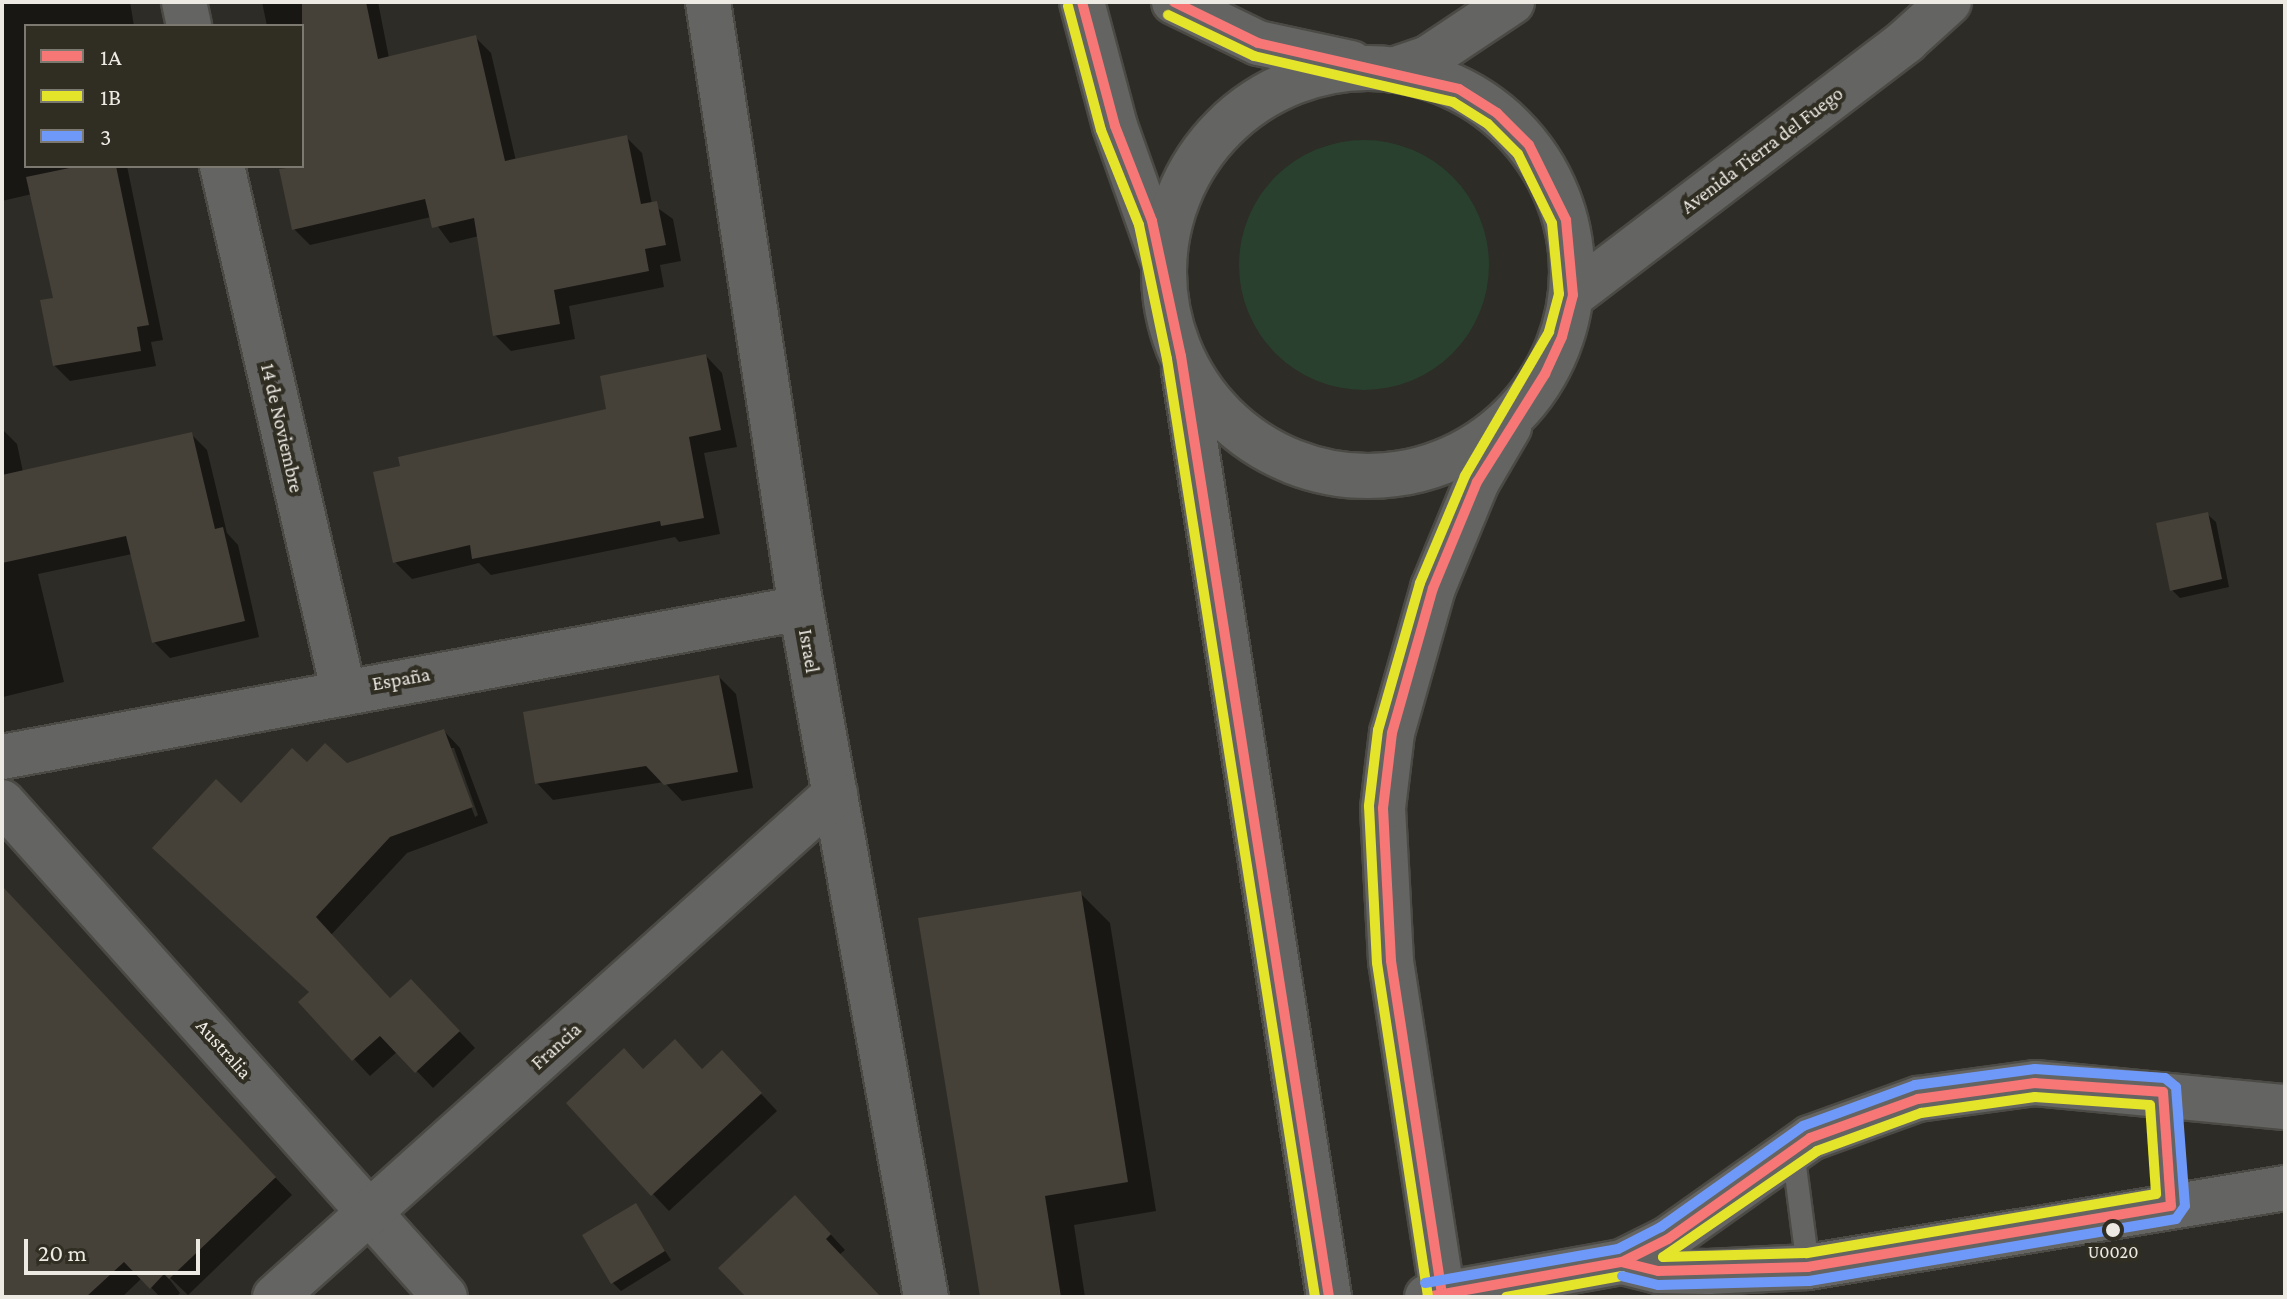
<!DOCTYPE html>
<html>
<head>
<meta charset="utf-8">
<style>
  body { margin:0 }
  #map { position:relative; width:2287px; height:1299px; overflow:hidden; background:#2d2c26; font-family:"Crimson Pro",serif }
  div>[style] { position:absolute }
  .green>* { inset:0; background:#28402d }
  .round { border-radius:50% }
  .shadow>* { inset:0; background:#0007 }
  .building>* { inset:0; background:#454038 }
  .roads { filter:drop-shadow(2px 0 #4b4a45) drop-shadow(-2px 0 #4b4a45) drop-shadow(0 2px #4b4a45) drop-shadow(0 -2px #4b4a45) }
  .service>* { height:22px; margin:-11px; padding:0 11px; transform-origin:11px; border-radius:11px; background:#646462 }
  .minor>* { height:44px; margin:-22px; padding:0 22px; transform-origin:22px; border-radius:22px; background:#646462 }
  .tertiary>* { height:44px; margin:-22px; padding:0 22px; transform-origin:22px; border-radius:22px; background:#646462 }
  .tertiary>.ring { margin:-22px; padding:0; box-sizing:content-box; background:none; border:44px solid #646462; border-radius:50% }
  .bus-1>* { height:10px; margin:-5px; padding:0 5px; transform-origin:5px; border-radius:5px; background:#f77676 }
  .bus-2>* { height:10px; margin:-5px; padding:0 5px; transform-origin:5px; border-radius:5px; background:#e4e42a }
  .bus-3>* { height:10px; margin:-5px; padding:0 5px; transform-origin:5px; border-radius:5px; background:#6f99f8 }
  .dots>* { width:22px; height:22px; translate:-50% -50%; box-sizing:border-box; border:4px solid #302d23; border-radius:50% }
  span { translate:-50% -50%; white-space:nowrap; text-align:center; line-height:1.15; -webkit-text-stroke:8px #302d23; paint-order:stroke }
  .bus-label { font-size:18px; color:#edeae4 }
  .street-label { font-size:20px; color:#edeae4 }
  .frame { position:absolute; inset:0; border:4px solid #edeae4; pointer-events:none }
  .legend { position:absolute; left:24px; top:24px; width:280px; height:144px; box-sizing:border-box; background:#302d23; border:2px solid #7c7970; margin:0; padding:10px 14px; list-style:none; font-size:24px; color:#edeae4 }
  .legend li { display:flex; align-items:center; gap:16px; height:40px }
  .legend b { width:40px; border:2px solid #7c7970 }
  .scale { position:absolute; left:24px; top:1239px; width:176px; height:36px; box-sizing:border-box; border:4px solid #edeae4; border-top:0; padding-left:10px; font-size:24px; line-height:28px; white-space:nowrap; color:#edeae4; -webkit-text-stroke:6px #302d23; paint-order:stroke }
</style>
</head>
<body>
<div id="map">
  <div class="green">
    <div class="round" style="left:1239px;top:140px;width:250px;height:250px"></div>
  </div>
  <div class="shadow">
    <div style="clip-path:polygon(2px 2px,130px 2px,134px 26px,26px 26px,26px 166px,127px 166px,163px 340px,151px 342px,156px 366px,70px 381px,54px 365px,56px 300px,32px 194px,2px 201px)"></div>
    <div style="clip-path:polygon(262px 2px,378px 2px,389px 58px,475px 37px,491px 53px,516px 161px,626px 137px,642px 153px,652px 204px,673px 219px,681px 261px,660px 265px,664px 287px,569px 306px,575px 339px,511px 351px,495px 335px,479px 236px,450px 243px,431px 217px,310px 245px,294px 229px,281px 170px,304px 165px,302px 26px,267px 26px)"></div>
    <div style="clip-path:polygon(706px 356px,722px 373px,737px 447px,704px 453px,720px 534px,679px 542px,675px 537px,491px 575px,479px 563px,412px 579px,395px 562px,608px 410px)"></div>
    <div style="clip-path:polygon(2px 429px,17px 444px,23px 472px,191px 434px,207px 450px,227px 533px,238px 545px,259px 637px,170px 658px,154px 642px,132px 554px,38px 574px,64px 682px,3px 697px)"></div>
    <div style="clip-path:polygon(2207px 514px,2216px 522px,2229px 587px,2180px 598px,2172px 590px)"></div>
    <div style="clip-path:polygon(719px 677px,736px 694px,753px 788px,682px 801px,664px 782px,553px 800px,537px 783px)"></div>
    <div style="clip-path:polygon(evenodd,444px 731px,460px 748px,488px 823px,407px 853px,331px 935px,391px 1000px,428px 998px,475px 1048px,433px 1088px,398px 1051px,370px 1076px,354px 1059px,311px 993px,241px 805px,308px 765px,347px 765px,444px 731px,449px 748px,454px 748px,478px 815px,475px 817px,449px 748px)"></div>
    <div style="clip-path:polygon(2px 889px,292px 1195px,188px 1295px,163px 1271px,180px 1293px,176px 1297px,160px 1297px,142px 1278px,122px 1297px,2px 1297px)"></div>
    <div style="clip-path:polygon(1080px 893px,1110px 923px,1156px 1211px,1074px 1225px,1085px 1297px,982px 1297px)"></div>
    <div style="clip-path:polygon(738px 1069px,777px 1111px,669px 1211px,653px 1194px,644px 1071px)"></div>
    <div style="clip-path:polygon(635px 1205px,671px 1260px,621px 1291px,613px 1283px)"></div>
    <div style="clip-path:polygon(810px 1212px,845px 1250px,839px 1255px,879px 1297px,749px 1297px)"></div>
  </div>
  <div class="building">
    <div style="clip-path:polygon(302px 2px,366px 2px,378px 59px,476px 35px,505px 161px,627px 135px,641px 204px,657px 201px,666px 245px,645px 249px,649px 271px,554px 290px,560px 324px,493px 336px,474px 218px,432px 228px,425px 199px,292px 230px,279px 169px,302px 166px)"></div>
    <div style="clip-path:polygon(79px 166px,116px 166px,149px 325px,137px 327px,141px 351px,53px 366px,40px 300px,53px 298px,26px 177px)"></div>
    <div style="clip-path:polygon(706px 354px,721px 430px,689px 437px,704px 518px,661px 526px,660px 521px,472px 559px,470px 545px,393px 563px,373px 472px,400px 466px,398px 457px,606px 409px,600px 376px)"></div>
    <div style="clip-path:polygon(192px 432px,215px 529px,223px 527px,245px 621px,152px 643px,126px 536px,2px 563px,2px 475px)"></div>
    <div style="clip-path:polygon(2208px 512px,2222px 579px,2170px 591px,2156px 523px)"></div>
    <div style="clip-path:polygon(719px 675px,738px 772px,664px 785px,646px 766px,535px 784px,523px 712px)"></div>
    <div style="clip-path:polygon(444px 729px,473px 807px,390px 837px,316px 917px,390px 998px,411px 979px,460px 1031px,415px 1073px,380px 1036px,352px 1061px,298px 1002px,309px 992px,152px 848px,216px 779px,241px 803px,292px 748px,307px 762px,325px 743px,347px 763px)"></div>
    <div style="clip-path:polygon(2px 886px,276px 1177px,169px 1279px,164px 1274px,150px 1289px,124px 1262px,86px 1297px,2px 1297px)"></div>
    <div style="clip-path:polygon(1081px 891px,1128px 1182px,1045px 1196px,1061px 1297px,980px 1297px,918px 918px)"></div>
    <div style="clip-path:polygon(675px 1039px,702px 1069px,722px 1050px,762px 1093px,651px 1196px,566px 1103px,624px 1048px,643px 1069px)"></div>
    <div style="clip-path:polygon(795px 1195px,831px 1234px,826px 1239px,881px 1297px,746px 1297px,718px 1268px)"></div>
    <div style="clip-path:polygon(636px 1203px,665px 1251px,611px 1284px,582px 1235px)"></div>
  </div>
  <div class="roads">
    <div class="service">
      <div style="left:2163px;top:1092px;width:114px;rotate:86deg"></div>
      <div style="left:1793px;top:1151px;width:117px;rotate:82.6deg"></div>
    </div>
    <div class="minor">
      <div style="left:184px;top:2px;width:25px;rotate:78deg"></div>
      <div style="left:708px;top:2px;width:613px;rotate:81.28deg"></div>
      <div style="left:801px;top:608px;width:700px;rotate:79.72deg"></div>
      <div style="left:222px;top:166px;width:537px;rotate:76.97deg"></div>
      <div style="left:2px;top:757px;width:813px;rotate:-10.56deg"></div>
      <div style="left:2px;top:802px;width:664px;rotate:48.17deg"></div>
      <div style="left:1622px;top:1262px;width:37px;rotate:14deg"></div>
      <div style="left:1658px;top:1271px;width:50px;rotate:1.1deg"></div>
      <div style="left:1708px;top:1272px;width:100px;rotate:-2.9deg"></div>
      <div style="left:1808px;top:1267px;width:483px;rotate:-9.4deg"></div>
      <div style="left:275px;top:1297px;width:753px;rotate:-41.93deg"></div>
      <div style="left:1427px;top:1297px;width:198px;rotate:-10.2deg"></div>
      <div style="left:1622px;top:1262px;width:51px;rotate:-26.6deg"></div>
      <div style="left:1668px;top:1239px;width:174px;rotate:-35.4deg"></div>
      <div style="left:1810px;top:1138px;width:115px;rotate:-19.9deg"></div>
      <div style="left:1918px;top:1099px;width:118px;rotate:-7.8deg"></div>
      <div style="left:2035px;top:1083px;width:251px;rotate:5.5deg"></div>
    </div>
    <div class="tertiary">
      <div style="left:1082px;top:2px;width:128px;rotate:75.1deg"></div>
      <div style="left:1115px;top:126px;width:141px;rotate:70.5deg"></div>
      <div style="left:1174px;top:2px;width:93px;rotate:26deg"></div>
      <div style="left:1258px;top:43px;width:95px;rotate:12.1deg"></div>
      <div class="ring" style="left:1164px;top:68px;width:364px;height:364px"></div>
      <div style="left:1393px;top:70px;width:37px;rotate:-19deg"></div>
      <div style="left:1428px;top:58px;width:101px;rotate:-33.7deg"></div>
      <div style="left:1573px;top:295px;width:419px;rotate:-37.3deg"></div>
      <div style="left:1906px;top:41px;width:58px;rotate:-42.2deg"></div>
      <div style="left:1184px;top:371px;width:937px;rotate:81.1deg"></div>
      <div style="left:1443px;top:1297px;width:340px;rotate:-98.8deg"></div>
      <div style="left:1391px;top:961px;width:153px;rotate:-93deg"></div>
      <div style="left:1383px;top:808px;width:76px;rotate:-83.2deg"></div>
      <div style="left:1392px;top:733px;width:151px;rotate:-74.2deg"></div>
      <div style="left:1433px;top:588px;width:115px;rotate:-67.5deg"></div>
      <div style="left:1477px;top:482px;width:64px;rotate:-59.8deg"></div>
    </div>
  </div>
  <div class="bus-1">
    <div style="left:1082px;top:2px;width:128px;rotate:75.1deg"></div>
    <div style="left:1115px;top:126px;width:102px;rotate:68.7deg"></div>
    <div style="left:1152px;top:221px;width:138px;rotate:77.9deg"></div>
    <div style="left:1181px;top:356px;width:953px;rotate:81.06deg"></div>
    <div style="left:1174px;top:2px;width:93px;rotate:26deg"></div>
    <div style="left:1258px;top:43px;width:206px;rotate:12.9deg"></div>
    <div style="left:1459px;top:89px;width:45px;rotate:32.3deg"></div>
    <div style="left:1497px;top:113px;width:45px;rotate:45deg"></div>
    <div style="left:1529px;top:145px;width:84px;rotate:63.7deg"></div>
    <div style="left:1566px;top:220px;width:75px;rotate:84.7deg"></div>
    <div style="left:1573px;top:295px;width:43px;rotate:104.7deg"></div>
    <div style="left:1562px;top:337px;width:41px;rotate:114.7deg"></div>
    <div style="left:1545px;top:374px;width:128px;rotate:122.2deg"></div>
    <div style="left:1477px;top:482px;width:115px;rotate:112.5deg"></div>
    <div style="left:1433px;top:588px;width:151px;rotate:105.8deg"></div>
    <div style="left:1392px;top:733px;width:76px;rotate:96.8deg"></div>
    <div style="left:1383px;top:808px;width:153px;rotate:87deg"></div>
    <div style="left:1391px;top:961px;width:336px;rotate:81.3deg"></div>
    <div style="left:2035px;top:1083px;width:128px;rotate:4deg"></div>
    <div style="left:2163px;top:1092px;width:114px;rotate:86deg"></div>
    <div style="left:2171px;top:1206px;width:368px;rotate:170.5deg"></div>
    <div style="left:1808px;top:1267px;width:150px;rotate:178.5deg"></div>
    <div style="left:1658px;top:1271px;width:37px;rotate:-166deg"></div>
    <div style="left:1622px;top:1262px;width:51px;rotate:-26.6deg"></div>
    <div style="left:1668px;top:1239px;width:174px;rotate:-35.4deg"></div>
    <div style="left:1810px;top:1138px;width:115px;rotate:-19.9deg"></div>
    <div style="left:1918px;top:1099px;width:118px;rotate:-7.8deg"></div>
    <div style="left:1427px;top:1297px;width:198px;rotate:-10.2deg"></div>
  </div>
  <div class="bus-2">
    <div style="left:1068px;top:6px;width:128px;rotate:75.1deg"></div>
    <div style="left:1101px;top:130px;width:102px;rotate:68.2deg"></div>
    <div style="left:1139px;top:225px;width:137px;rotate:78.2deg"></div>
    <div style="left:1167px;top:359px;width:950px;rotate:81.03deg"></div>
    <div style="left:1168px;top:15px;width:95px;rotate:25.5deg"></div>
    <div style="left:1254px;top:56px;width:204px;rotate:13deg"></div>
    <div style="left:1453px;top:102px;width:41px;rotate:32.2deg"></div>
    <div style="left:1488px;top:124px;width:42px;rotate:45deg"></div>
    <div style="left:1518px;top:154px;width:77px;rotate:63.8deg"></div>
    <div style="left:1552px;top:223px;width:71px;rotate:84.4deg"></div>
    <div style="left:1559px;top:294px;width:39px;rotate:105deg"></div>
    <div style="left:1549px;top:332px;width:167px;rotate:120.3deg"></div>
    <div style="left:1465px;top:476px;width:116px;rotate:112.8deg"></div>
    <div style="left:1420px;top:583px;width:153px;rotate:105.9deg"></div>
    <div style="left:1378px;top:730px;width:77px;rotate:96.8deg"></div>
    <div style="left:1369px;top:806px;width:157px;rotate:87.1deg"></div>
    <div style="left:1377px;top:963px;width:336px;rotate:81.3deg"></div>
    <div style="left:2035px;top:1097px;width:115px;rotate:4deg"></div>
    <div style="left:2150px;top:1105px;width:89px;rotate:86.1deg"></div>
    <div style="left:2156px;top:1194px;width:355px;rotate:170.4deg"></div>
    <div style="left:1806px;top:1253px;width:143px;rotate:178.4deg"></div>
    <div style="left:1663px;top:1257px;width:187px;rotate:-34.5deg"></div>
    <div style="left:1817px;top:1151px;width:111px;rotate:-20.1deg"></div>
    <div style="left:1921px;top:1113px;width:115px;rotate:-8deg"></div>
    <div style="left:1506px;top:1297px;width:118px;rotate:-10.3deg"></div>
  </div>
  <div class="bus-3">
    <div style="left:1425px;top:1283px;width:196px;rotate:-10deg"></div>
    <div style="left:1618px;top:1249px;width:48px;rotate:-27.1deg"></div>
    <div style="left:1661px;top:1227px;width:174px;rotate:-35.4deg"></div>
    <div style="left:1803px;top:1126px;width:119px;rotate:-20.1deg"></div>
    <div style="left:1915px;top:1085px;width:121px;rotate:-7.6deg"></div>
    <div style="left:2035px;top:1069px;width:130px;rotate:4deg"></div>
    <div style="left:2165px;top:1078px;width:14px;rotate:39deg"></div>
    <div style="left:2176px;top:1087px;width:119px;rotate:85.7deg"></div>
    <div style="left:2185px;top:1206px;width:16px;rotate:125deg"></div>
    <div style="left:2176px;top:1219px;width:372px;rotate:170.4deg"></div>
    <div style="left:1809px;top:1281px;width:151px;rotate:178.5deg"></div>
    <div style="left:1658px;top:1285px;width:37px;rotate:-166deg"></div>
  </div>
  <div class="dots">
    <div style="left:2113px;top:1230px;background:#edeae4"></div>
  </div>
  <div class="bus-label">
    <span style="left:2113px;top:1252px">U0020</span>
  </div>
  <div class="street-label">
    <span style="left:1762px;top:150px;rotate:-37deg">Avenida Tierra del Fuego</span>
    <span style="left:282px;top:428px;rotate:77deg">14 de Noviembre</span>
    <span style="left:809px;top:651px;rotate:80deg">Israel</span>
    <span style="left:401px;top:679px;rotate:-10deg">España</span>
    <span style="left:556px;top:1046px;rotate:-42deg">Francia</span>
    <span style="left:224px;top:1049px;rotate:48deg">Australia</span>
  </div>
  <div class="frame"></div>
  <ul class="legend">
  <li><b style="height:10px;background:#f77676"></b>1A</li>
  <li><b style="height:10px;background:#e4e42a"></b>1B</li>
  <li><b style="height:10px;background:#6f99f8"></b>3</li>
  </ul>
  <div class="scale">20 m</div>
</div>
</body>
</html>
